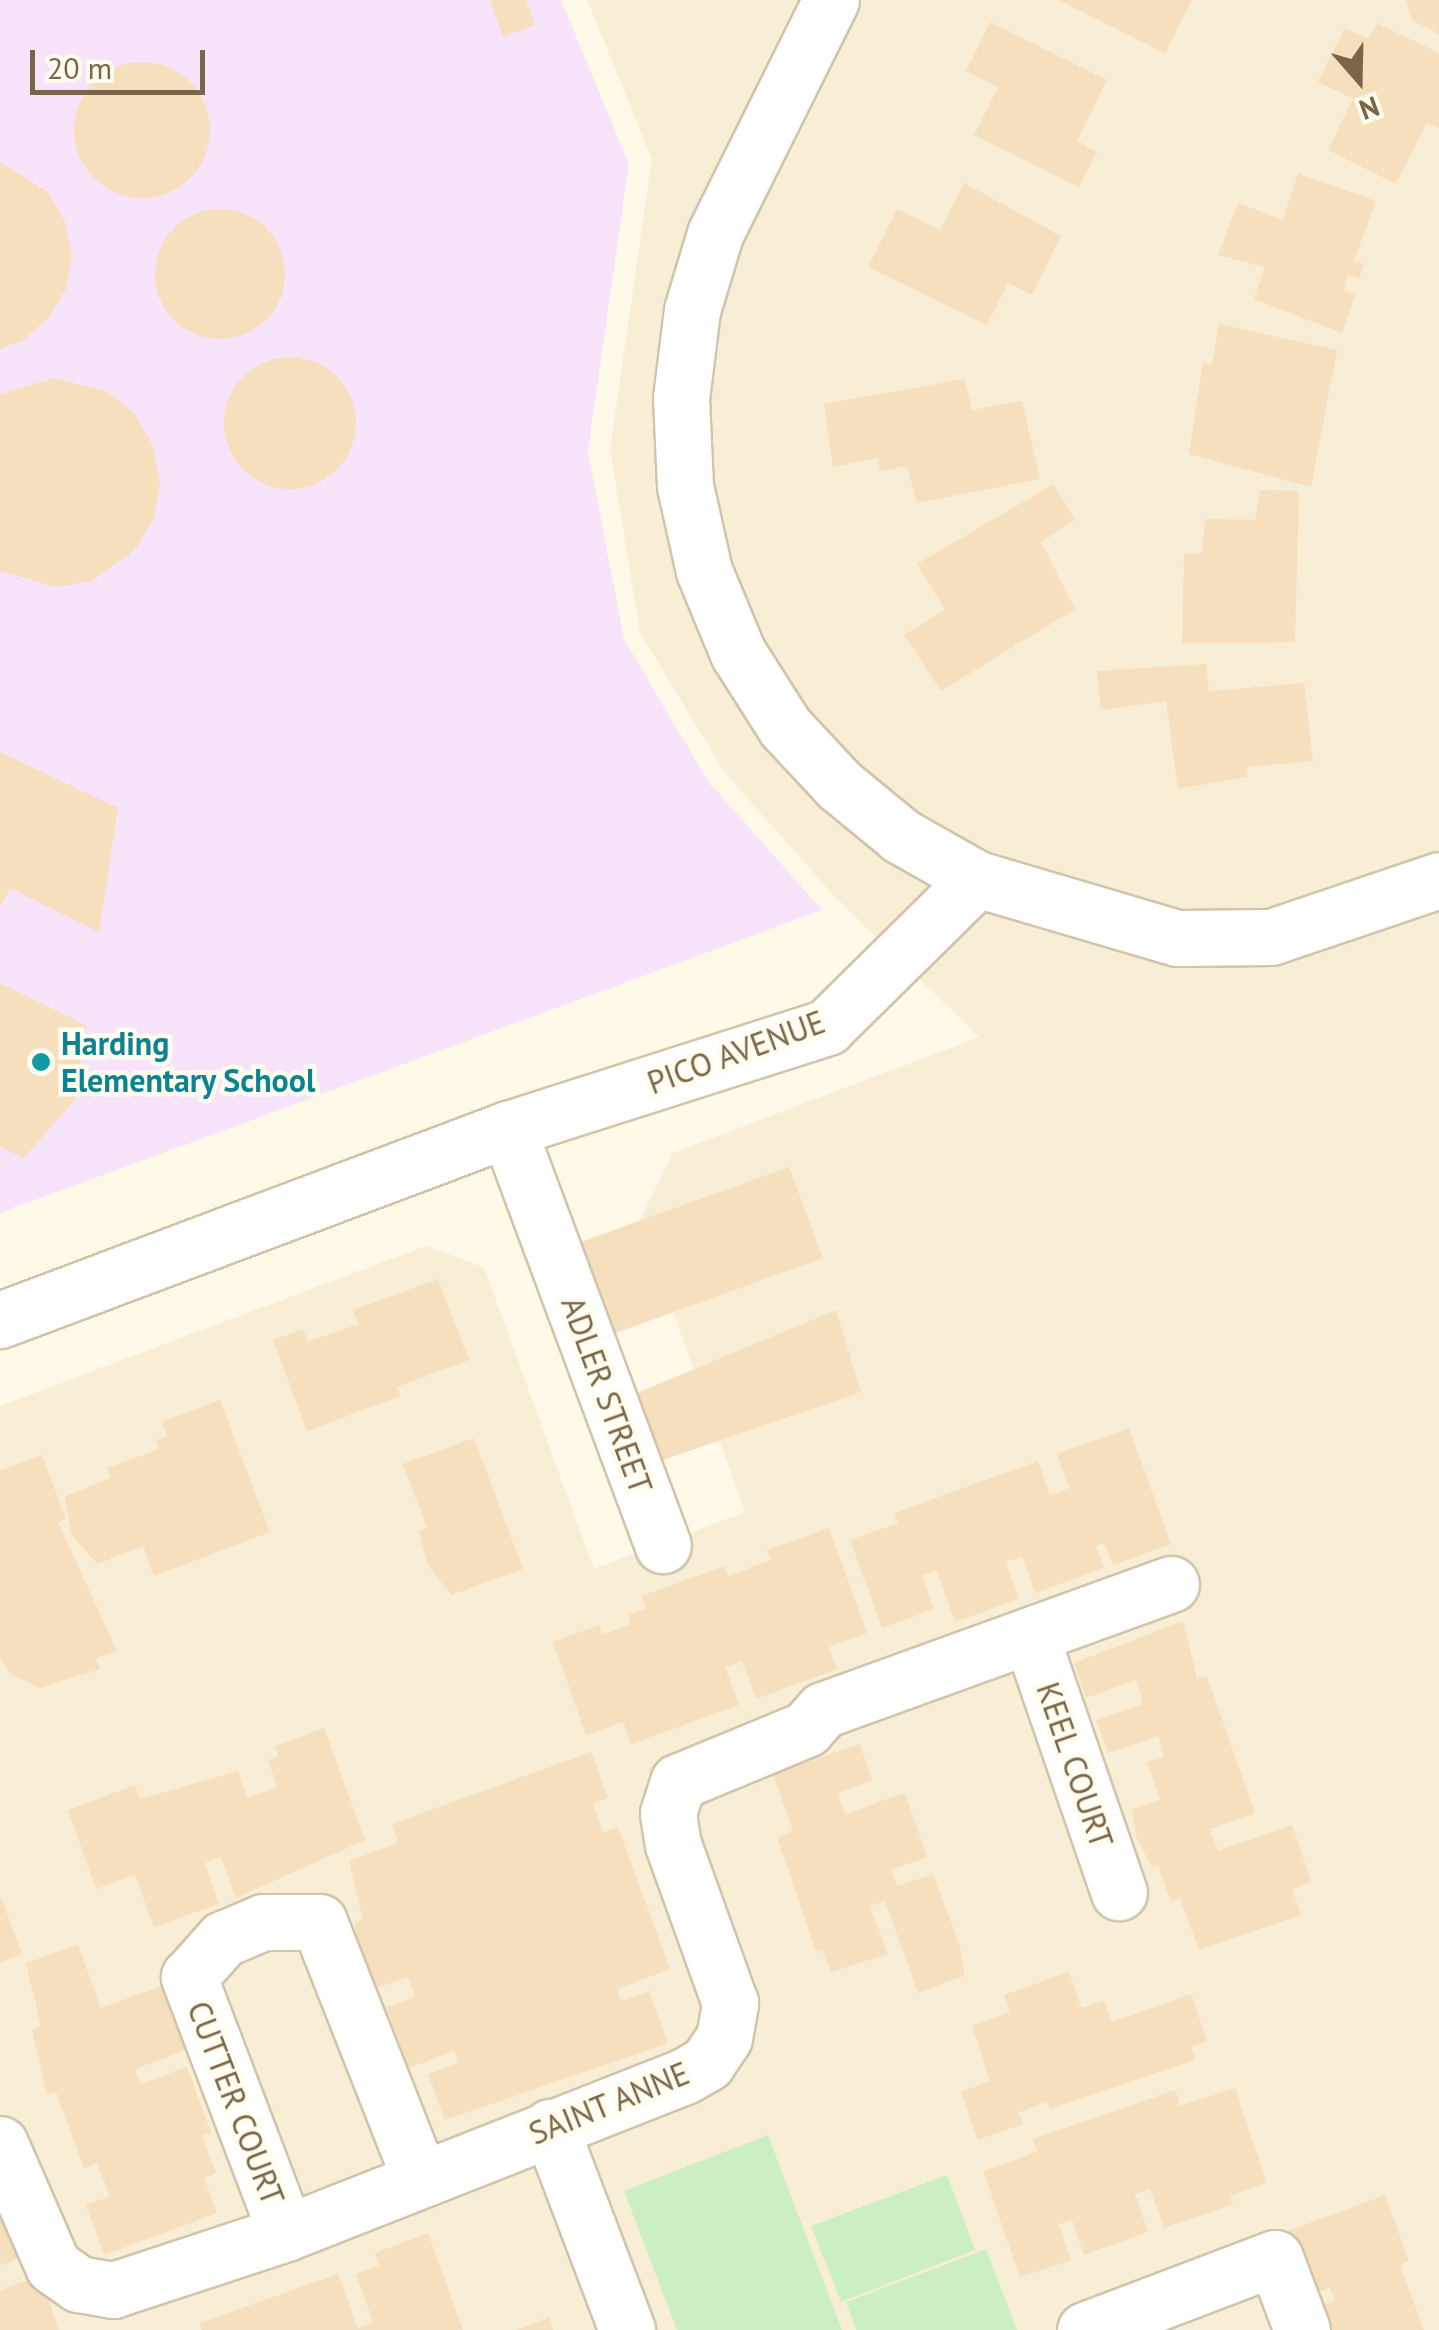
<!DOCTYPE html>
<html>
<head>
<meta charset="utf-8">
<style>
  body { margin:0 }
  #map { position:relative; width:1439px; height:2330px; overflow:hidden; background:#fefae7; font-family:"PT Sans",sans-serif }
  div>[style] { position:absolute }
  .residential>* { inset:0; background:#f7eed5 }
  .education>* { inset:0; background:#f7e4fb }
  .green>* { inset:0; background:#cceec3 }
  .building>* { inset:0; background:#f6dfbc }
  .round { border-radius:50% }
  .roads { filter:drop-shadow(2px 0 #d2c4ab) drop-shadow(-2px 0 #d2c4ab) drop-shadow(0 2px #d2c4ab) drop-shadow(0 -2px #d2c4ab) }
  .minor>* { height:55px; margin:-27.5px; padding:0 27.5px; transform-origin:27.5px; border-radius:27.5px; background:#fff }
  .dots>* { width:28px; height:28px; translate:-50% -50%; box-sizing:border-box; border:5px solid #fffcf0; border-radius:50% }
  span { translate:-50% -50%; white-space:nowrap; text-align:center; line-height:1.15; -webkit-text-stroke:9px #fffcf0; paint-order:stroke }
  .culture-label { font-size:32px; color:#0d838f; font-weight:700 }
  .left { translate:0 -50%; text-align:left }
  .street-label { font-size:32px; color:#7b6548 }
  .north { position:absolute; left:1309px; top:30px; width:100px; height:100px; -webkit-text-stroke:8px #fffcf0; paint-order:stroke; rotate:160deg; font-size:28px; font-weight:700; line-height:40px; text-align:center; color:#7b6548 }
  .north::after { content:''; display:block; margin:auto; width:35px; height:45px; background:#7b6548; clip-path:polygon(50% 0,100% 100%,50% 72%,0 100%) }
  .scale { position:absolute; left:30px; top:50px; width:175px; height:45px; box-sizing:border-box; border:5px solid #7b6548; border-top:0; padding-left:12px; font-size:30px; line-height:35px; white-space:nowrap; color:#7b6548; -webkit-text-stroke:8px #fffcf0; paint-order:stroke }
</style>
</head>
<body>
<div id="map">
  <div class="residential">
    <div style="clip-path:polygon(587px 0,1439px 0,1439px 2330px,0 2330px,0 1406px,426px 1246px,484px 1267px,594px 1569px,745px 1512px,640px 1220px,673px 1153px,979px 1037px,836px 898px,725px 773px,640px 633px,610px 449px,652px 159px)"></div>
  </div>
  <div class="education">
    <div style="clip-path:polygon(0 0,561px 0,629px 164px,588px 451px,624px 639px,708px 781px,822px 910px,0 1213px)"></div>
  </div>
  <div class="green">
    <div style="clip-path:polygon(768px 2135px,842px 2330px,677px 2330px,624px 2191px)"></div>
    <div style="clip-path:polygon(947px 2175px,975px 2250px,841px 2302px,811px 2226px)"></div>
    <div style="clip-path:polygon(986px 2249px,1017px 2330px,856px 2330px,846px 2302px)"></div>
  </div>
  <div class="building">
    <div style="clip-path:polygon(490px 0,526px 0,535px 25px,503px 37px)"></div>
    <div style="clip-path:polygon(1059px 0,1192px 0,1165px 53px)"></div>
    <div style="clip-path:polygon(1406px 0,1439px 0,1439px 34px,1412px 20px)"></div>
    <div style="clip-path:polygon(990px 22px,1107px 80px,1077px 141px,1097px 152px,1079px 187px,974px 135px,998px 87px,966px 71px)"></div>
    <div style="clip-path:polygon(1377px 23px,1439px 53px,1439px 129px,1427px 123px,1396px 184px,1328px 150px,1353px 99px,1318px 82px,1345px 28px,1368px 39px)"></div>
    <div class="round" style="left:74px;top:62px;width:136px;height:136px"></div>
    <div style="clip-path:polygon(0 162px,48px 192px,65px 221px,72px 255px,66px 289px,49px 317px,24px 340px,0 349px)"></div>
    <div style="clip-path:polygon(1298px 173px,1376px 201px,1354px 261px,1364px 264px,1359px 279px,1348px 274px,1344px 290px,1356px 294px,1342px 333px,1254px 299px,1265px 267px,1218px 255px,1238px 203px,1283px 220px)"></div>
    <div style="clip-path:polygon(964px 183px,1061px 236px,1032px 295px,1008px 283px,987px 325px,868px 267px,897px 209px,940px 230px)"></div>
    <div class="round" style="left:155px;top:209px;width:130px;height:130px"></div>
    <div style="clip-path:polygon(1219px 324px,1337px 350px,1311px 487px,1189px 454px,1203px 363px,1212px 365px)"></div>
    <div class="round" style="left:224px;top:357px;width:132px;height:132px"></div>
    <div style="clip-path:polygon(54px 378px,107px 391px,135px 414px,153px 446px,160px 481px,154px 518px,136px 549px,92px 581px,56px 587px,0 571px,0 394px)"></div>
    <div style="clip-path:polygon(964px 379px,972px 410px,1022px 401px,1040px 479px,917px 503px,907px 466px,880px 471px,878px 458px,833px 467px,824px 404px)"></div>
    <div style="clip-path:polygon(1054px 484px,1075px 520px,1041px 542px,1075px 609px,941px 691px,904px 635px,945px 610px,917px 564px)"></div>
    <div style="clip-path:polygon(1260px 490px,1299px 491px,1295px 642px,1182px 643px,1184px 554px,1202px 553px,1205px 519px,1255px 520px)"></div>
    <div style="clip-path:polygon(1206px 664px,1209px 691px,1304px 683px,1313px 761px,1247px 767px,1248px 777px,1178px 789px,1166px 701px,1101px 710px,1097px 671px)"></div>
    <div style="clip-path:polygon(0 752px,118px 808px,99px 932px,10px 888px,0 908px)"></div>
    <div style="clip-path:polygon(0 983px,86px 1025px,76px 1098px,24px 1158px,0 1147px)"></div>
    <div style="clip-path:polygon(789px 1167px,823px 1258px,610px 1335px,567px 1247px)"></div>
    <div style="clip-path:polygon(438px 1279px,469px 1360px,397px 1387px,400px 1396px,307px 1431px,273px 1340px,303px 1329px,308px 1342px,358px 1324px,353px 1310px)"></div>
    <div style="clip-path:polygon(836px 1310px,861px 1392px,657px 1462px,632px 1395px)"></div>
    <div style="clip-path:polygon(220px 1400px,270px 1532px,154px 1576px,143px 1546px,97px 1564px,71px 1534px,65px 1496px,111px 1478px,107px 1468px,159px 1449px,156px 1440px,167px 1436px,162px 1422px)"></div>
    <div style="clip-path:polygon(1129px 1428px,1171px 1544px,1113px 1565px,1104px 1543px,1096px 1546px,1104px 1568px,1035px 1593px,1022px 1556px,1006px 1562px,1019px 1599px,955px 1622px,937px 1571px,922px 1576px,934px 1609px,882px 1628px,850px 1540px,898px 1523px,894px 1513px,1038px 1461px,1050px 1495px,1069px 1488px,1057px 1454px)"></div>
    <div style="clip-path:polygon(474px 1438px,523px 1569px,451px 1595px,428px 1565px,419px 1531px,427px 1528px,403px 1464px)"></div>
    <div style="clip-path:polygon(42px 1455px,66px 1519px,58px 1522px,117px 1651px,96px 1658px,100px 1669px,40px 1688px,10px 1674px,0 1658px,0 1471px)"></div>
    <div style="clip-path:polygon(829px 1528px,867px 1633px,829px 1647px,837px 1669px,756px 1699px,742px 1661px,725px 1667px,739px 1705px,631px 1744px,623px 1722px,586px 1735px,553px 1642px,599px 1625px,603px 1634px,631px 1624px,628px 1614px,646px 1608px,642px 1596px,724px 1566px,728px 1576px,771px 1560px,767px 1550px)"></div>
    <div style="clip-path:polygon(1183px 1621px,1197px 1679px,1207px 1676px,1255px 1814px,1210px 1829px,1218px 1851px,1292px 1825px,1311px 1882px,1292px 1889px,1301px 1915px,1199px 1950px,1180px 1898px,1171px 1902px,1158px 1865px,1152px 1867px,1136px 1837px,1132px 1809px,1160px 1800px,1147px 1762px,1164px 1757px,1158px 1736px,1108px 1753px,1096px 1720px,1143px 1704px,1136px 1680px,1086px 1698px,1074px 1663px)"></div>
    <div style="clip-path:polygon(324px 1728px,365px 1840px,236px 1898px,221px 1857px,205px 1863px,219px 1904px,154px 1927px,135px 1875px,96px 1889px,68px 1810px,135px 1785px,140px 1799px,238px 1771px,247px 1798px,277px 1787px,268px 1760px,278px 1756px,275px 1746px)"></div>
    <div style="clip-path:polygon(860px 1744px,872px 1780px,838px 1793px,845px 1814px,905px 1793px,927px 1857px,891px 1870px,897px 1886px,933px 1874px,959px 1943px,965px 1975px,918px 1993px,885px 1901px,870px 1906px,888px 1954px,831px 1972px,822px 1950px,816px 1952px,777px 1837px,793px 1831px,773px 1774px)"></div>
    <div style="clip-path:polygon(591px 1752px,608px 1798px,593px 1803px,603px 1833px,618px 1827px,670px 1969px,617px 1989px,621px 2001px,649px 1991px,668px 2043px,445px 2120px,428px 2074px,458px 2063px,454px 2051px,409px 2068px,386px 2007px,415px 1997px,408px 1977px,378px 1987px,361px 1955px,354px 1923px,363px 1920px,349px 1861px,398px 1843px,392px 1824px)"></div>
    <div style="clip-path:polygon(0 1894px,22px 1954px,0 1962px)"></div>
    <div style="clip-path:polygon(78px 1945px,101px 2008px,164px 1985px,187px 2050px,135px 2069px,140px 2084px,187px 2067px,211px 2133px,202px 2136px,216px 2173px,204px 2178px,217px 2213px,104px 2255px,86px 2205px,110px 2196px,97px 2163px,84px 2168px,56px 2092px,47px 2095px,32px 2029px,41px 2026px,26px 1963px)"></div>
    <div style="clip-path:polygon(1069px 1972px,1081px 2008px,1104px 2001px,1112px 2022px,1191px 1994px,1207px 2041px,1191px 2047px,1195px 2060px,1050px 2109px,1047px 2102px,1019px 2112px,1023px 2124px,977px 2140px,961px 2092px,990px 2081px,972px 2025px,1010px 2012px,1004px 1995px)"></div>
    <div style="clip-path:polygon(1235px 2088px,1267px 2183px,1230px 2196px,1233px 2204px,1164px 2228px,1150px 2189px,1135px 2194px,1148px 2232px,1084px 2255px,1072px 2220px,1059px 2224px,1071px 2260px,1020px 2277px,983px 2171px,1037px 2152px,1033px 2139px,1175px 2090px,1180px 2106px)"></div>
    <div style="clip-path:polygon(1385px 2195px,1409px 2261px,1400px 2265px,1424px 2330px,1310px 2330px,1307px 2311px,1335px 2301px,1330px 2288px,1299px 2299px,1280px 2234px)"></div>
    <div style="clip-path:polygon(0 2200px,32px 2254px,0 2265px)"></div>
    <div style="clip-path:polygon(428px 2233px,463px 2330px,202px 2330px,200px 2323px,338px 2274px,358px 2328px,373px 2322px,356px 2274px,379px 2266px,375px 2253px)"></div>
    <div style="clip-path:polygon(40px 2276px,59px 2330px,0 2330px,0 2290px)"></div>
    <div style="clip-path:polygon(549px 2317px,553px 2330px,516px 2330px)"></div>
  </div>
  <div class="roads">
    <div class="minor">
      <div style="left:831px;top:0;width:261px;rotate:116.4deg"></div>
      <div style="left:715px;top:234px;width:79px;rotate:106.8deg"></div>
      <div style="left:692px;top:310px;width:89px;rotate:97.1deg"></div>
      <div style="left:681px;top:398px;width:88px;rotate:87.4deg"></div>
      <div style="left:685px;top:486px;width:87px;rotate:77.4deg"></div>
      <div style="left:704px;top:571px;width:89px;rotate:67.5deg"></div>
      <div style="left:738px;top:653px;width:88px;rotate:57.6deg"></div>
      <div style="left:785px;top:727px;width:79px;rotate:47deg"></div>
      <div style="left:839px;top:785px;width:80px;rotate:39.4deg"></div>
      <div style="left:901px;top:836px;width:87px;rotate:29.5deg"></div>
      <div style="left:508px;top:1129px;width:444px;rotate:69.6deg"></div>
      <div style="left:0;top:1320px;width:543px;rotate:-20.61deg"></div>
      <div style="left:508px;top:1129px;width:335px;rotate:-17.7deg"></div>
      <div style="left:827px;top:1027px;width:211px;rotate:-44.6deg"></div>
      <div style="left:977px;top:879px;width:209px;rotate:16.4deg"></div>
      <div style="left:1178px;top:938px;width:93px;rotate:-0.6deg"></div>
      <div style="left:1271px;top:937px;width:177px;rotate:-18.7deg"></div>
      <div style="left:1031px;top:1637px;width:270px;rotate:71deg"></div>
      <div style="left:550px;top:2127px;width:217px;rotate:69.2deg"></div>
      <div style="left:0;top:2144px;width:133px;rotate:66.5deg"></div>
      <div style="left:53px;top:2266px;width:32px;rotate:35deg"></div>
      <div style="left:79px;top:2284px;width:35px;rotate:10deg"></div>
      <div style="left:113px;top:2290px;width:182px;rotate:-18.2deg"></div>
      <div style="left:286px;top:2233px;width:427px;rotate:-21.5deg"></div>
      <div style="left:683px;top:2077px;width:28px;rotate:-30deg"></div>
      <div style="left:707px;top:2063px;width:30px;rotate:-56deg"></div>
      <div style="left:724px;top:2038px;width:36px;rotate:-80deg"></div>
      <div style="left:730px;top:2003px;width:168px;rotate:-109.8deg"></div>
      <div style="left:673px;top:1845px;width:32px;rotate:-99deg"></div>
      <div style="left:668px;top:1813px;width:33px;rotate:-72deg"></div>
      <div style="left:678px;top:1782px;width:139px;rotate:-22.5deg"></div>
      <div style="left:806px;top:1729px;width:25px;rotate:-48deg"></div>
      <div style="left:823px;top:1710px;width:370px;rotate:-19.9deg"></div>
      <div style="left:286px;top:2233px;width:274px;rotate:-110.8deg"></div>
      <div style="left:189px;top:1977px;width:51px;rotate:-48.2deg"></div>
      <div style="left:223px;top:1939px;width:43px;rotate:-23deg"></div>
      <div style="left:263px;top:1922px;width:56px"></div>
      <div style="left:319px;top:1922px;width:275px;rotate:68.5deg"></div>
      <div style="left:1085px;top:2330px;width:203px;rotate:-20.8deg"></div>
      <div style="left:1275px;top:2258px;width:77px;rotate:69.4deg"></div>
    </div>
  </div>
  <div class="dots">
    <div style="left:41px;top:1062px;background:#0f9aa8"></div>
  </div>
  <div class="culture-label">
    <span class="left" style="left:61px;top:1062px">Harding<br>Elementary School</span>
  </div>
  <div class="street-label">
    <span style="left:736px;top:1052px;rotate:-20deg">PICO AVENUE</span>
    <span style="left:607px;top:1395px;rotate:70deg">ADLER STREET</span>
    <span style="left:1075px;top:1765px;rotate:71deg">KEEL COURT</span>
    <span style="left:236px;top:2103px;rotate:69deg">CUTTER COURT</span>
    <span style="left:609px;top:2103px;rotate:-22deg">SAINT ANNE</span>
  </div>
  <div class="north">N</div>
  <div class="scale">20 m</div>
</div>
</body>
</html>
